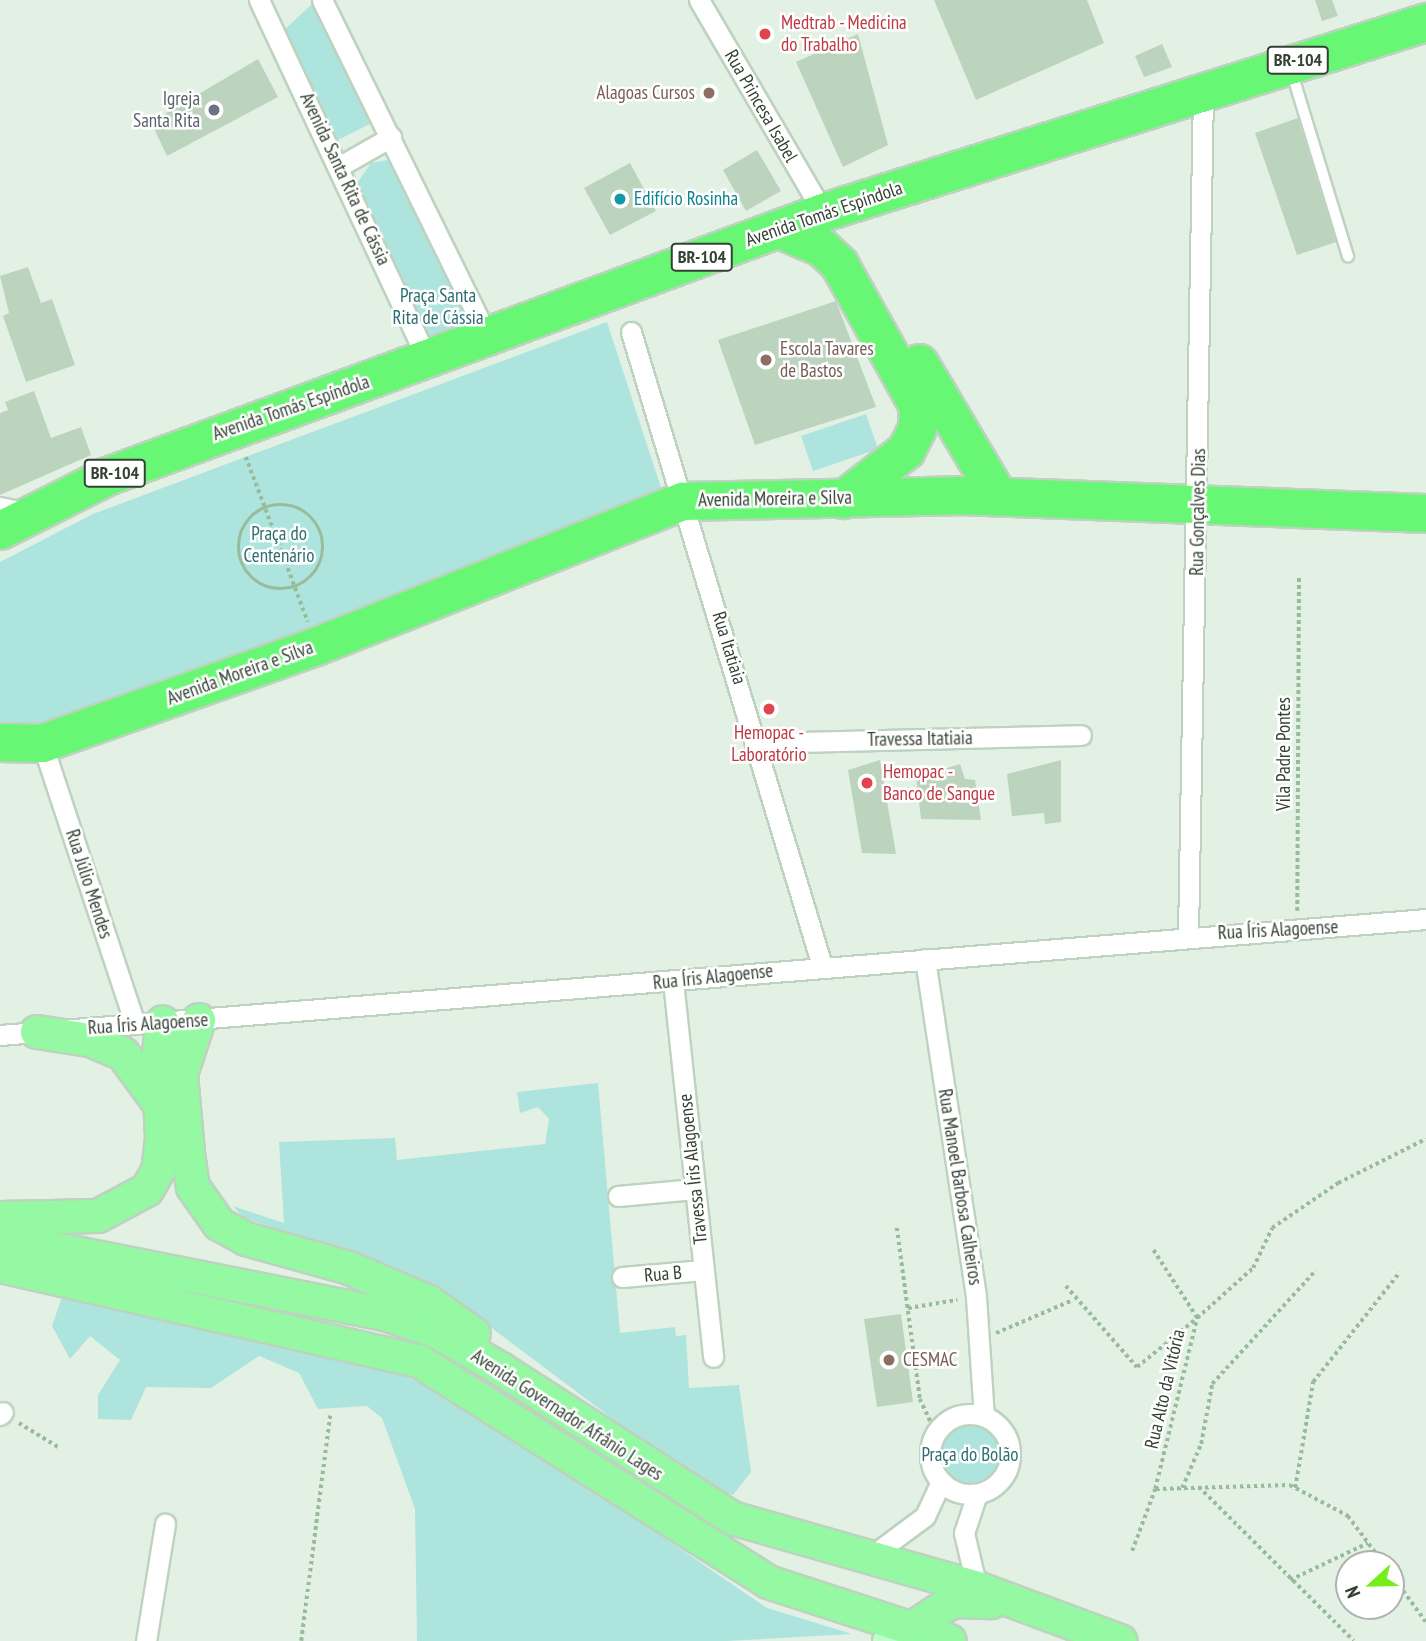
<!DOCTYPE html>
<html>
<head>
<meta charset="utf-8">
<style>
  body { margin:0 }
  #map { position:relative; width:1426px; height:1641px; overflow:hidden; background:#e3f1e5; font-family:"PT Sans Narrow",sans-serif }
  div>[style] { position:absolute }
  .green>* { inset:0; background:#ade4dd }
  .round { border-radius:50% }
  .building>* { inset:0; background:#bcd4bd }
  .path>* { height:3.5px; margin-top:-1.75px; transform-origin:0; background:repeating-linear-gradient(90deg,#98bc9b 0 3.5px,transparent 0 7px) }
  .path>.ring { margin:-1.75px; padding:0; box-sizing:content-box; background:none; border:3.5px solid #98bc9b; border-radius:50% }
  .roads { filter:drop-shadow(2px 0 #bdd3bf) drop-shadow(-2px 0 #bdd3bf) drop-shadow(0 2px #bdd3bf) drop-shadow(0 -2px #bdd3bf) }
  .lane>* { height:10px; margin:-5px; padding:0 5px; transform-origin:5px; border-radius:5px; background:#fff }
  .street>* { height:19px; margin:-9.5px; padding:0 9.5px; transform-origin:9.5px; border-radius:9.5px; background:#fff }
  .street>.ring { margin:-9.5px; padding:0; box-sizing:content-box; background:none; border:19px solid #fff; border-radius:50% }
  .secondary>* { height:28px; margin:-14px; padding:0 14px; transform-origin:14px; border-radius:14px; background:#c2fccc }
  .primary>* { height:32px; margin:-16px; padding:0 16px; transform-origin:16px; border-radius:16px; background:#94f9a2 }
  .highway>* { height:37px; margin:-18.5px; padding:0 18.5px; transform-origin:18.5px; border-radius:18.5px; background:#68f675 }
  .dots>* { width:19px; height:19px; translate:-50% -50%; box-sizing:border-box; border:4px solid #fff; border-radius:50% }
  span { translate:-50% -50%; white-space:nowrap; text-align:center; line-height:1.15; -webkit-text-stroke:5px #fff; paint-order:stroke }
  .shield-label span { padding:2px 5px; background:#fff; border:2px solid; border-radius:5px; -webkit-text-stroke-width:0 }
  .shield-label { font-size:18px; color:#344234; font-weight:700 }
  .health-label { font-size:19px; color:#be3a42 }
  .left { translate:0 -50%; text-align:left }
  .education-label { font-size:19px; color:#785e54 }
  .right { translate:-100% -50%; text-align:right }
  .worship-label { font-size:19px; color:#5b616d }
  .street-label { font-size:19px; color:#344234 }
  .culture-label { font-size:19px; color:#0d838f }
  .park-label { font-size:19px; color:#2b6d70 }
  .north { position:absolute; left:1335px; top:1550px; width:70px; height:70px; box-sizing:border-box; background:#fff; border:2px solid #aeb3ae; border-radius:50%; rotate:248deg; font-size:19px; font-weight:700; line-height:28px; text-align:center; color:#344234 }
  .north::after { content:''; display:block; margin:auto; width:24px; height:32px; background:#75ef1b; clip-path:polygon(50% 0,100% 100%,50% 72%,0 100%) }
</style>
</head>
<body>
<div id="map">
  <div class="green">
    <div style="clip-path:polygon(313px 3px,374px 122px,338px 140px,281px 33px)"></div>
    <div style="clip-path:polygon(387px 160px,398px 170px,471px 320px,426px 338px,355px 186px,371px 163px)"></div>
    <div style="clip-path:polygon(607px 322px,664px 497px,44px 726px,0 725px,0 562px,93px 514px)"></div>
    <div style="clip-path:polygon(866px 414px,878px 449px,813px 471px,801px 436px)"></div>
    <div style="clip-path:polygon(598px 1083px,620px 1333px,675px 1327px,676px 1336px,686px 1335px,689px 1388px,739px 1385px,751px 1472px,733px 1495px,693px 1479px,449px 1296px,384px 1265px,244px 1218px,233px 1206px,284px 1223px,279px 1142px,395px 1138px,397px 1160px,545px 1144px,549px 1119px,538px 1107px,520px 1113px,517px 1092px)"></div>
    <div style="clip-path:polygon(62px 1297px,350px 1354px,461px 1399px,767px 1608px,852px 1634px,727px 1641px,417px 1641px,415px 1509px,382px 1418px,367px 1406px,318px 1409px,299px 1373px,259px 1356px,211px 1388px,146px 1387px,131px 1420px,98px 1419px,98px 1395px,120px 1360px,90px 1336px,70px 1359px,52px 1326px)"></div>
    <div class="round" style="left:938px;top:1423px;width:64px;height:64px"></div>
  </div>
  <div class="building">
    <div style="clip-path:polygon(934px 0,1087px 0,1104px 43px,976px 100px)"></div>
    <div style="clip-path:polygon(1315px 0,1332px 0,1338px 16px,1322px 21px)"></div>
    <div style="clip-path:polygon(858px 34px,888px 145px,843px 167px,796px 62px)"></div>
    <div style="clip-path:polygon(1162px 44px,1172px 67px,1144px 77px,1135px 56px)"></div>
    <div style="clip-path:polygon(258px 59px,278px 97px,167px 156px,151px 122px)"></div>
    <div style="clip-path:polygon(1298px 118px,1336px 242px,1297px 255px,1255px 133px)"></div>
    <div style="clip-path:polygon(757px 150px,781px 191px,746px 211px,723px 170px)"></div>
    <div style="clip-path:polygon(630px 163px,656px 211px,610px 235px,584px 188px)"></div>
    <div style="clip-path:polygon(28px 267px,41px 303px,52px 299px,75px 365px,26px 382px,3px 316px,9px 313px,0 276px)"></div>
    <div style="clip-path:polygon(836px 301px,876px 407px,755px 445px,718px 340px)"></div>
    <div style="clip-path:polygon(34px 391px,51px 438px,81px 427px,91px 455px,0 495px,0 413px,8px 410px,5px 402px)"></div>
    <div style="clip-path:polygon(880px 760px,896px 854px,862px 853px,848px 770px)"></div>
    <div style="clip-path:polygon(1061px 760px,1061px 822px,1045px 824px,1044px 813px,1012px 816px,1007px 774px)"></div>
    <div style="clip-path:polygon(960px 764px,965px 779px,975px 780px,981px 820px,921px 819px,916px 777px)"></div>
    <div style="clip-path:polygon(901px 1314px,913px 1402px,877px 1407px,864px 1319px)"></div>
  </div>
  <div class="path">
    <div style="left:246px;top:457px;width:176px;rotate:69.4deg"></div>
    <div class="ring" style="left:239px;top:505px;width:80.5px;height:80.5px"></div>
    <div style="left:1297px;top:911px;width:334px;rotate:-89.7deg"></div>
    <div style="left:897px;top:1228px;width:173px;rotate:82.3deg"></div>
    <div style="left:920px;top:1399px;width:38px;rotate:65deg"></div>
    <div style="left:1066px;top:1286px;width:108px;rotate:48.8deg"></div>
    <div style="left:1137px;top:1367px;width:77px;rotate:-39.2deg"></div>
    <div style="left:1197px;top:1318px;width:81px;rotate:-122.9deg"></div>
    <div style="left:908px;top:1308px;width:50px;rotate:-9.3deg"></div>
    <div style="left:996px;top:1333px;width:84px;rotate:-23.2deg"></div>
    <div style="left:19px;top:1423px;width:46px;rotate:31.6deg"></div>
    <div style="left:1199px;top:1487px;width:218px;rotate:44.8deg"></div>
    <div style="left:1182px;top:1488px;width:48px;rotate:-66.6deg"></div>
    <div style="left:1201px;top:1444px;width:61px;rotate:-79.6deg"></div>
    <div style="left:1212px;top:1384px;width:154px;rotate:-47.6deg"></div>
    <div style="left:1295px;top:1488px;width:108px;rotate:-80.4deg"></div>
    <div style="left:1313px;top:1382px;width:140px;rotate:-51.7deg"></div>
    <div style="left:1156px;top:1489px;width:134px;rotate:-1.7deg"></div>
    <div style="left:1290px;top:1485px;width:66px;rotate:28.1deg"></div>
    <div style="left:1348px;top:1516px;width:60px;rotate:53.1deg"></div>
    <div style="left:1132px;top:1551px;width:66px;rotate:-69.6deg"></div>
    <div style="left:1155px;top:1489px;width:176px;rotate:-76.2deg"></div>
    <div style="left:1197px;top:1318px;width:75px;rotate:-41.8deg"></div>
    <div style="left:1253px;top:1268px;width:44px;rotate:-64.6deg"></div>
    <div style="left:1272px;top:1228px;width:80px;rotate:-34.3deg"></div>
    <div style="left:1338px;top:1183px;width:98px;rotate:-26.6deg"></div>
    <div style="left:1391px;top:1574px;width:59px;rotate:53.9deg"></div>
    <div style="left:1290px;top:1580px;width:86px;rotate:-25.4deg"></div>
    <div style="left:301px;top:1641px;width:227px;rotate:-82.7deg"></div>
  </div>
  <div class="roads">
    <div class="lane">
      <div style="left:1291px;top:70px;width:195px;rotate:73deg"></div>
    </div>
    <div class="street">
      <div style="left:259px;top:0;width:398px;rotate:64.9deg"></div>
      <div style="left:322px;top:0;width:374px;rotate:63.8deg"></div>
      <div style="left:699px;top:0;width:246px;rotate:59.7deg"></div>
      <div style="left:340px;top:166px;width:59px;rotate:-29.6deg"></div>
      <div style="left:631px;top:332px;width:662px;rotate:73.23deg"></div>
      <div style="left:0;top:507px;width:30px;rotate:12deg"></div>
      <div style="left:42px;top:743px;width:296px;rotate:71.7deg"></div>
      <div style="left:758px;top:743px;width:323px;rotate:-1.4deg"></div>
      <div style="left:1188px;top:935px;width:846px;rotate:-88.98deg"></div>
      <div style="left:925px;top:959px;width:342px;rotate:81.4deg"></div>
      <div style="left:976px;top:1297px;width:119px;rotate:86.2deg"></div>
      <div style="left:673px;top:981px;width:378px;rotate:83.9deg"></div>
      <div style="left:0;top:1035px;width:1431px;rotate:-4.65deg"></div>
      <div style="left:618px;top:1196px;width:77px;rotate:-5.2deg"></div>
      <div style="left:622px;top:1277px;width:82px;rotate:-4.9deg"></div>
      <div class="ring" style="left:930px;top:1414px;width:61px;height:61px"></div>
      <div style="left:0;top:1415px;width:4px;rotate:-45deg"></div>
      <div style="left:866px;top:1560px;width:74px;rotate:-36.7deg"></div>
      <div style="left:925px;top:1516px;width:38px;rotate:-65deg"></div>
      <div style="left:977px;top:1588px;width:57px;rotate:-103.3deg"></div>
      <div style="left:964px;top:1533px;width:41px;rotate:-71.6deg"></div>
      <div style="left:146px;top:1641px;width:119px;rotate:-80.8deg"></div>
    </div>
    <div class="secondary">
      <div style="left:887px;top:1641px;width:27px;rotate:-27deg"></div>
    </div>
    <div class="primary">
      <div style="left:199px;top:1020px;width:57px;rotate:108.4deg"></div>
      <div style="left:181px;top:1074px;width:79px;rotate:84.9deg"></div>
      <div style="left:188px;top:1153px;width:34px;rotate:82deg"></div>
      <div style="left:193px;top:1187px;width:45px;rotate:54.9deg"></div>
      <div style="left:219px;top:1224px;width:31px;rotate:29deg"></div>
      <div style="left:246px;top:1239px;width:107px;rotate:15.7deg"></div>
      <div style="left:349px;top:1268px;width:87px;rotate:23deg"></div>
      <div style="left:429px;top:1302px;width:55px;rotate:35.4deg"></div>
      <div style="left:37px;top:1032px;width:54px;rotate:8.6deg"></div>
      <div style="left:90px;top:1040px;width:36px;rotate:23deg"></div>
      <div style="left:123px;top:1054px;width:59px;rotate:53.9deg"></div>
      <div style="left:0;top:1218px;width:98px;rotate:-1.2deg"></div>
      <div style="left:98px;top:1216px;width:55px;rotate:-28deg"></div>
      <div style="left:147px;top:1190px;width:22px;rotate:-60deg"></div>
      <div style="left:158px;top:1171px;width:34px;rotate:-83deg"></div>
      <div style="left:162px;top:1137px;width:76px;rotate:-93deg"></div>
      <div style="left:158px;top:1061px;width:39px;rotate:-83deg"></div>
      <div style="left:0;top:1238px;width:392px;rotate:11.2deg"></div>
      <div style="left:385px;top:1314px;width:53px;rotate:18.8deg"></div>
      <div style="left:435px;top:1331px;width:76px;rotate:29.9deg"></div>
      <div style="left:501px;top:1369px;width:275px;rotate:32.8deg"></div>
      <div style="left:732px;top:1518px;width:255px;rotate:15.9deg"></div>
      <div style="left:977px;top:1588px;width:153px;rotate:20.3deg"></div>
      <div style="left:0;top:1266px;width:430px;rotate:12.8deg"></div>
      <div style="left:419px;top:1361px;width:413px;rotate:32.3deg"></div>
      <div style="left:768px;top:1582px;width:191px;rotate:18deg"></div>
      <div style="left:911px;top:1629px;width:50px;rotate:-33.7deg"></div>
      <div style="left:953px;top:1601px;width:38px;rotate:2deg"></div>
    </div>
    <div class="highway">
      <div style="left:779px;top:229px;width:46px;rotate:23.2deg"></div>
      <div style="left:821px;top:247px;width:25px;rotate:43deg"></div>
      <div style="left:839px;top:264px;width:162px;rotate:60.9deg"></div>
      <div style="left:918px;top:406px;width:22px;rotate:93deg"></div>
      <div style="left:917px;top:428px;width:25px;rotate:117deg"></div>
      <div style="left:906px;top:450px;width:80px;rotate:142.1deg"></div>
      <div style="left:919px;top:363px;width:155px;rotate:59.3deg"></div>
      <div style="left:0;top:530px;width:120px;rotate:-26.8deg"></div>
      <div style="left:107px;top:476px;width:763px;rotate:-20.24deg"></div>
      <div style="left:823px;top:212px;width:632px;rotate:-17.49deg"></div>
      <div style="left:0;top:742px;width:42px;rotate:1.4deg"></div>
      <div style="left:42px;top:743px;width:291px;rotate:-19.5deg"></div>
      <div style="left:316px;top:646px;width:395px;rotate:-21.6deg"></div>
      <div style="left:683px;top:501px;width:275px;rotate:-1.2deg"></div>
      <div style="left:958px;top:495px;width:468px;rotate:2.2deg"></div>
    </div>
  </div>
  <div class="dots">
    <div style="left:765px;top:34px;background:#e0444e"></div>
    <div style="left:709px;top:93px;background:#8d6e63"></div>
    <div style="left:214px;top:110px;background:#6b7280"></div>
    <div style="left:620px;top:199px;background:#0f9aa8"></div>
    <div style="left:766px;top:360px;background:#8d6e63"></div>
    <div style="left:769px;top:709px;background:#e0444e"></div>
    <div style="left:867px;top:783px;background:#e0444e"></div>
    <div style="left:889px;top:1360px;background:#8d6e63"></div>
  </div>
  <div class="shield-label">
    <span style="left:1298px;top:60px">BR-104</span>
    <span style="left:702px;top:257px">BR-104</span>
    <span style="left:115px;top:473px">BR-104</span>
  </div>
  <div class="health-label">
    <span class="left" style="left:781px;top:34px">Medtrab - Medicina<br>do Trabalho</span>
    <span style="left:769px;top:744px">Hemopac -<br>Laboratório</span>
    <span class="left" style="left:883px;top:783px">Hemopac -<br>Banco de Sangue</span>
  </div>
  <div class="education-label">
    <span class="right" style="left:695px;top:93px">Alagoas Cursos</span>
    <span class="left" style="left:780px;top:360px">Escola Tavares<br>de Bastos</span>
    <span class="left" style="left:903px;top:1360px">CESMAC</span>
  </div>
  <div class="worship-label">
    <span class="right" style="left:200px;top:110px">Igreja<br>Santa Rita</span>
  </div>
  <div class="street-label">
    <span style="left:761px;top:106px;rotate:60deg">Rua Princesa Isabel</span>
    <span style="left:345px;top:179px;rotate:65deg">Avenida Santa Rita de Cássia</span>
    <span style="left:824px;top:214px;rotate:-19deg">Avenida Tomás Espíndola</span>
    <span style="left:291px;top:408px;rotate:-19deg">Avenida Tomás Espíndola</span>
    <span style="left:775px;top:499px;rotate:-1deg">Avenida Moreira e Silva</span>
    <span style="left:1198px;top:512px;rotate:-89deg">Rua Gonçalves Dias</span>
    <span style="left:729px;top:648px;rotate:73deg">Rua Itatiaia</span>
    <span style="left:240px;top:673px;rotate:-20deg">Avenida Moreira e Silva</span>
    <span style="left:920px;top:739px;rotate:-1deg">Travessa Itatiaia</span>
    <span style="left:1284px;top:754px;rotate:-90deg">Vila Padre Pontes</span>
    <span style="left:89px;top:884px;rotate:72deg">Rua Júlio Mendes</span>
    <span style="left:1278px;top:930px;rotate:-3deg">Rua Íris Alagoense</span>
    <span style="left:713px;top:977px;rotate:-6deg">Rua Íris Alagoense</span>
    <span style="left:148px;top:1024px;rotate:-4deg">Rua Íris Alagoense</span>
    <span style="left:693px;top:1169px;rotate:-96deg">Travessa Íris Alagoense</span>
    <span style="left:960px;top:1187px;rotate:81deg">Rua Manoel Barbosa Calheiros</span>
    <span style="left:663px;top:1274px;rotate:-5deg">Rua B</span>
    <span style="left:1165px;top:1389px;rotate:-77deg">Rua Alto da Vitória</span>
    <span style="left:567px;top:1415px;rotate:33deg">Avenida Governador Afrânio Lages</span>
  </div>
  <div class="culture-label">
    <span class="left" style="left:634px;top:199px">Edifício Rosinha</span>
  </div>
  <div class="park-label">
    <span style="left:438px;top:307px">Praça Santa<br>Rita de Cássia</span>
    <span style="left:279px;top:545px">Praça do<br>Centenário</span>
    <span style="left:970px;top:1455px">Praça do Bolão</span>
  </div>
  <div class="north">N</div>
</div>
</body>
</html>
